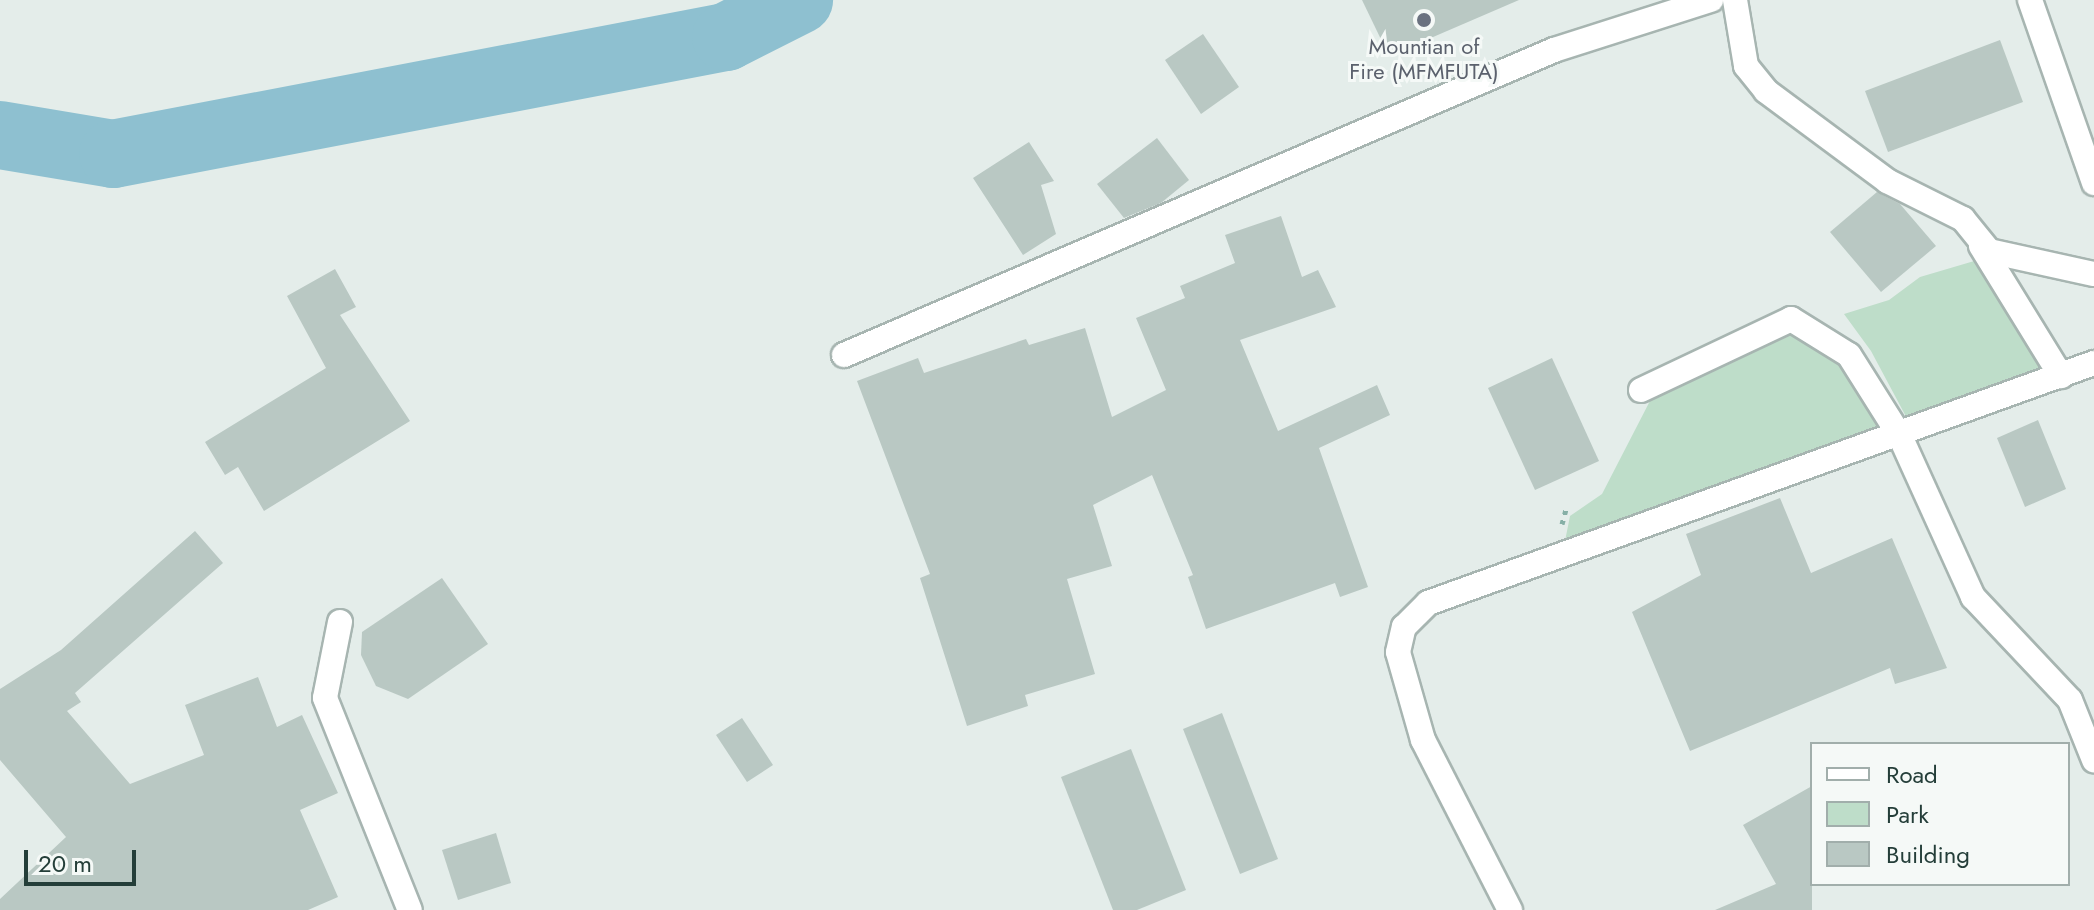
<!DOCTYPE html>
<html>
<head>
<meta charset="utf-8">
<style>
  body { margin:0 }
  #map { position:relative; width:2094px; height:910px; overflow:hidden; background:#e4edea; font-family:Jost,sans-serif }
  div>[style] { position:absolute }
  .green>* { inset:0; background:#beddc9 }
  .river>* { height:68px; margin:-34px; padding:0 34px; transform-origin:34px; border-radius:34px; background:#8ec0d0 }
  .building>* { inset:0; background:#b9c8c3 }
  .path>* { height:5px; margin-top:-2.5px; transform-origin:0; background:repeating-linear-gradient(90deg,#86afa6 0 4px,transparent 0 10px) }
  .roads { filter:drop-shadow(2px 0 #a7b5b1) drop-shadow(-2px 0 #a7b5b1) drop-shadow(0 2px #a7b5b1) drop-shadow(0 -2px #a7b5b1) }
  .street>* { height:24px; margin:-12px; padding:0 12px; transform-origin:12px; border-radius:12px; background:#fff }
  .dots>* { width:22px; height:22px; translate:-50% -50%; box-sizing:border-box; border:4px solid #f5f9f7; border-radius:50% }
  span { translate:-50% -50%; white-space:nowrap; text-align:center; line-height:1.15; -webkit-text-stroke:6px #f5f9f7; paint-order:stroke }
  .worship-label { font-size:22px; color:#5b616d }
  .legend { position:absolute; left:1810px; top:742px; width:260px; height:144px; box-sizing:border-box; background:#f5f9f7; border:2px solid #a1aeab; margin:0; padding:10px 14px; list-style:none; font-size:24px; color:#243e39 }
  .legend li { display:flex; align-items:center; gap:16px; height:40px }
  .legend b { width:40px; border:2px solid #a1aeab }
  .scale { position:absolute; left:24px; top:850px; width:112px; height:36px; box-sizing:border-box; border:4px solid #243e39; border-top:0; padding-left:10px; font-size:24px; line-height:28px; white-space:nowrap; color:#243e39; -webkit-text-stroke:6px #f5f9f7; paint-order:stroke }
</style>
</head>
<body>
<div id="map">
  <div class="green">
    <div style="clip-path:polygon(1981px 259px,2050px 371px,1910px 424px,1871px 351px,1844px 314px,1889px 300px,1920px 277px)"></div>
    <div style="clip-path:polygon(1795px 326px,1843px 361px,1889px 429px,1564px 546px,1570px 516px,1602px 494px,1652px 397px)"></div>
  </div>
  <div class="river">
    <div style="left:0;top:135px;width:115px;rotate:9.5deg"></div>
    <div style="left:113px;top:154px;width:624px;rotate:-10.81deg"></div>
    <div style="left:726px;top:37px;width:82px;rotate:-26.9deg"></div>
  </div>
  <div class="building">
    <div style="clip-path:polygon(1362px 0,1519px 0,1389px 56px)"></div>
    <div style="clip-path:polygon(1203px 34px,1239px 87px,1201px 114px,1165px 60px)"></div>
    <div style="clip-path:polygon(2000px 40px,2023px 102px,1888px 152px,1865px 91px)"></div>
    <div style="clip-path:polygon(1157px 138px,1189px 180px,1161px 203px,1124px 218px,1097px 184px)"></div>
    <div style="clip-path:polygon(1029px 142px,1054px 181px,1041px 185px,1056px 234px,1023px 255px,973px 178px)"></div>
    <div style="clip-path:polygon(1877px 192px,1900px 204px,1936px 246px,1881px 292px,1830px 232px)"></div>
    <div style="clip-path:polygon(1281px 216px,1302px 277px,1318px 270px,1336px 307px,1240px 340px,1278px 431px,1377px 385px,1390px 415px,1319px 448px,1368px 587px,1340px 597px,1335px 583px,1206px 629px,1188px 577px,1193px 575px,1152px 475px,1093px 505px,1112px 566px,1067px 579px,1095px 674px,1025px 695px,1028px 706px,967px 726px,920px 578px,930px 574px,857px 381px,918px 358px,924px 373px,1026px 339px,1029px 345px,1085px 328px,1112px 417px,1166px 390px,1136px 318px,1185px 298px,1180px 286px,1235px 263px,1225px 235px)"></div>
    <div style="clip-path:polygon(335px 269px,356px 307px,340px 315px,410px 421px,264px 511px,238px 467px,225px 475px,205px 442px,326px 368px,287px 296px)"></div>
    <div style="clip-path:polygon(1552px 358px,1599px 461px,1535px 490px,1488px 388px)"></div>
    <div style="clip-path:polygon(2038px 420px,2066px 489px,2025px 507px,1997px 438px)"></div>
    <div style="clip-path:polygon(1780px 498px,1811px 573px,1892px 538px,1947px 668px,1895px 684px,1890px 668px,1690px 751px,1632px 612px,1701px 575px,1686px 534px)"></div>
    <div style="clip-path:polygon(195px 531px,223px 563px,75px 693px,81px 702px,67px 711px,130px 784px,204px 755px,185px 705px,258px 677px,277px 727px,302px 715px,338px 793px,300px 810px,338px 897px,308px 910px,0 910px,0 899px,66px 837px,0 760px,0 689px,61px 650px)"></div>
    <div style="clip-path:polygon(442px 578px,488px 644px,408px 699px,376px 686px,361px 655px,362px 632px)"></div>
    <div style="clip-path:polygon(1222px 713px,1278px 859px,1240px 874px,1183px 729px)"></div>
    <div style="clip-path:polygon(742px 718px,773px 765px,747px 782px,716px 735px)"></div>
    <div style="clip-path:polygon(1131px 749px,1186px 890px,1137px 910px,1113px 910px,1061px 777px)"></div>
    <div style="clip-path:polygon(1812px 786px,1812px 910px,1715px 910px,1776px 884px,1743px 825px)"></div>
    <div style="clip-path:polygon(496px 833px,511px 883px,458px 900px,442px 850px)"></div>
  </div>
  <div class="path">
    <div style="left:1562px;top:524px;width:16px;rotate:-75deg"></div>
  </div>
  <div class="roads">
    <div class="street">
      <div style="left:1735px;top:0;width:67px;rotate:80.5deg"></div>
      <div style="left:1746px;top:66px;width:32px;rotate:51deg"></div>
      <div style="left:1766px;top:91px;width:151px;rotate:36.6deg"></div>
      <div style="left:1887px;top:181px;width:85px;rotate:26.6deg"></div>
      <div style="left:1963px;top:219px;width:41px;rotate:50.9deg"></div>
      <div style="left:1989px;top:251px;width:107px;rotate:12.4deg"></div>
      <div style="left:2030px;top:0;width:194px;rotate:70.7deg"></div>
      <div style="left:1981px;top:246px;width:153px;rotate:58.4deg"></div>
      <div style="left:844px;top:355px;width:773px;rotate:-23.25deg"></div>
      <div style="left:1554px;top:50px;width:165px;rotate:-17.7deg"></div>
      <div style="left:1641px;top:390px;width:166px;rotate:-25.3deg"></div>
      <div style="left:1791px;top:319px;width:68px;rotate:31.8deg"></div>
      <div style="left:1849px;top:355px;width:96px;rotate:57.8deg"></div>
      <div style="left:1900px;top:436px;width:177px;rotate:65.6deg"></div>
      <div style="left:1973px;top:597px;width:141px;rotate:46.7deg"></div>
      <div style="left:2070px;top:700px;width:65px;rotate:68.2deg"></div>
      <div style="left:340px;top:622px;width:77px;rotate:101.2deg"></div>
      <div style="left:325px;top:698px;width:228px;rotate:68.2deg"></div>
      <div style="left:1510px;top:910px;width:191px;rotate:-117.1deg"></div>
      <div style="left:1423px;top:740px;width:91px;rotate:-105.9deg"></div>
      <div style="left:1398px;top:652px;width:26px;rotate:-77deg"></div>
      <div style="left:1404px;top:627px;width:34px;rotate:-45deg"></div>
      <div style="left:1428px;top:603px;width:708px;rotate:-19.82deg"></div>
    </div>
  </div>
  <div class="dots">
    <div style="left:1424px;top:20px;background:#6b7280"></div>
  </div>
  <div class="worship-label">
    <span style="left:1424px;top:59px">Mountian of<br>Fire (MFMFUTA)</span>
  </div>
  <ul class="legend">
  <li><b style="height:10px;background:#fff"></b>Road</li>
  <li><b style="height:22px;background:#beddc9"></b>Park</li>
  <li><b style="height:22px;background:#b9c8c3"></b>Building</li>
  </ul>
  <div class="scale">20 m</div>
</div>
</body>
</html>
